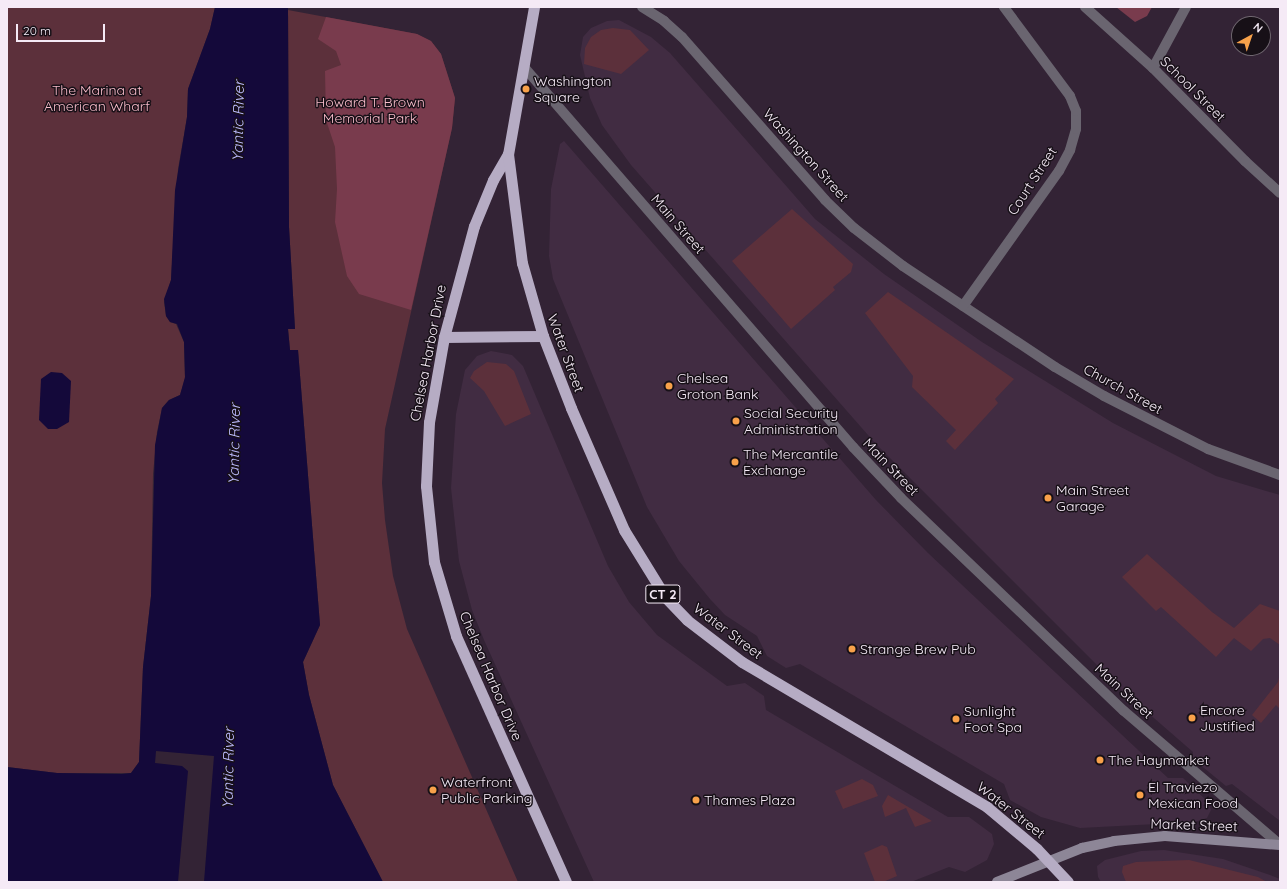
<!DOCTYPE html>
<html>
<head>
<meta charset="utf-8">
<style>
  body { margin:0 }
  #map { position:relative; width:1287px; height:889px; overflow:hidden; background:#332335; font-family:Quicksand,sans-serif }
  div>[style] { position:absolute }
  .built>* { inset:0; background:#412c42 }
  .green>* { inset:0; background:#5c303b }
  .forest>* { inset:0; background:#793b4d }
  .water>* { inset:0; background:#14093a }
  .pier>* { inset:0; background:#332335 }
  .minor>* { height:10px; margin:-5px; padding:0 5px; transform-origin:5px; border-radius:5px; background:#6a6570 }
  .secondary>* { height:10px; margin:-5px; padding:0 5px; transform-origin:5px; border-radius:5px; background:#8d8697 }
  .trunk>* { height:11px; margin:-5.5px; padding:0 5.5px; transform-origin:5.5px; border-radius:5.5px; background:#b6acc4 }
  .dots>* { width:11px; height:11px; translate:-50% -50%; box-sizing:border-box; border:2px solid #171017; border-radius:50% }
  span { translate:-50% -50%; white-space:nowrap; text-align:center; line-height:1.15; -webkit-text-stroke:3px #171017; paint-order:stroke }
  .shield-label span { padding:1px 3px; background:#171017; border:1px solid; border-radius:3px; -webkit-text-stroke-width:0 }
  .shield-label { font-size:13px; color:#f5eaf6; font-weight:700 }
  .poi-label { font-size:14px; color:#f5eaf6 }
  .left { translate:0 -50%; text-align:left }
  .street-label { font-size:14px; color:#f5eaf6 }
  .park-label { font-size:14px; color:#f8bcca }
  .water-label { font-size:15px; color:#bdbbff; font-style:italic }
  .frame { position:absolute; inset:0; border:8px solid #f5eaf6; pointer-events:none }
  .north { position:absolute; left:1231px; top:16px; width:40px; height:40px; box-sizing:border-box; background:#171017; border:1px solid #706770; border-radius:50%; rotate:40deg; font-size:11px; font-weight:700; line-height:16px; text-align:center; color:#f5eaf6 }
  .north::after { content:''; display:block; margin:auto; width:14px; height:18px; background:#f8a14a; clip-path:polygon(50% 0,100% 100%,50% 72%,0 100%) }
  .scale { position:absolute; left:16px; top:24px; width:89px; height:18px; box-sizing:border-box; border:2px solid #f5eaf6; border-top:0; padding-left:5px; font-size:12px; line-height:14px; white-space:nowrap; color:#f5eaf6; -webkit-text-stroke:3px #171017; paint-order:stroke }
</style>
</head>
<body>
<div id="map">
  <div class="built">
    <div style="clip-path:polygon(619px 20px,651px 37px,670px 53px,815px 219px,884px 274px,982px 342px,1113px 423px,1216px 476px,1280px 495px,1280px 821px,1232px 784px,1226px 786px,1193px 759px,1193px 752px,1124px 692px,875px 443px,631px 165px,602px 125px,590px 98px,580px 55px,583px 37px,591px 28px,607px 21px)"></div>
    <div style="clip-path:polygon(564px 141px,876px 500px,928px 553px,1168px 778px,1183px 778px,1208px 802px,1211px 810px,1207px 818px,1195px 822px,1080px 828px,1041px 817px,1010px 800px,1004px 784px,800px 664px,786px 668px,767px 656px,757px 636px,725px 615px,710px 599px,679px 561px,647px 507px,553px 279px,549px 256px,551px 189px,560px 144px)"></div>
    <div style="clip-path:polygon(491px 351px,512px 355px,523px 366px,608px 566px,629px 602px,657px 635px,727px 686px,745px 683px,764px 696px,766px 710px,948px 817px,969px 817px,992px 834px,994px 844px,987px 860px,965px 872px,949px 867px,911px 882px,594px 882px,484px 640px,472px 610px,459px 561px,451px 488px,456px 414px,465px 370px,477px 356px)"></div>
    <div style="clip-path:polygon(1164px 850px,1223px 859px,1270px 875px,1280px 879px,1280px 882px,1101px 882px,1098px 877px,1097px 866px,1105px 860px,1141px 851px)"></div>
  </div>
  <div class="green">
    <div style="clip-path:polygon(7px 7px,215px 7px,210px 29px,188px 89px,187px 117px,178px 169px,171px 280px,164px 302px,166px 316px,170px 322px,176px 324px,184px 342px,185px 379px,180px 395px,169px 400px,162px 408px,157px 432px,153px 474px,151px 596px,143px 667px,139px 762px,131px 773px,57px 773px,7px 767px)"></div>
    <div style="clip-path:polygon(288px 10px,417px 34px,431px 41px,441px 54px,455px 98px,452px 128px,385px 429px,382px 483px,385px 520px,393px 576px,407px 629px,518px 882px,383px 882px,333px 785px,309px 695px,303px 662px,320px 625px,298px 350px,290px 350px,288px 329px,295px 329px,289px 227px)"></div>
    <div style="clip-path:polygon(613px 28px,630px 30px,649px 50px,621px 74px,584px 64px,585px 48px,591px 37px,601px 30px)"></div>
    <div style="clip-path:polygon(792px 209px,853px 264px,851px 272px,833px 287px,835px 290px,791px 329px,732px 261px)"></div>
    <div style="clip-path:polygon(888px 292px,1014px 379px,995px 399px,998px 403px,955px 450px,946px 441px,956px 430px,912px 387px,913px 376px,865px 313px)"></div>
    <div style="clip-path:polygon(487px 362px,506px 364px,514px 371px,531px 414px,505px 426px,484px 391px,470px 378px,474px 371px)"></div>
    <div style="clip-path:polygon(1147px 554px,1212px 612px,1234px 628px,1260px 604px,1280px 611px,1280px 645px,1270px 638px,1263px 639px,1251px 651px,1234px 638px,1216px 657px,1161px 607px,1156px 611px,1122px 577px)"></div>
    <div style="clip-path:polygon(1280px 673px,1280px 709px,1276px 705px,1261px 723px,1252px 715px,1278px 682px)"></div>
    <div style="clip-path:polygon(862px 779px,873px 785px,878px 796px,843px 809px,835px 791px)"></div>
    <div style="clip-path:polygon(888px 795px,932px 821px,915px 827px,906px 808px,885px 817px,882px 806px)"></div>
    <div style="clip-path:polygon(882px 845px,887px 847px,897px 876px,883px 882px,875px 882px,864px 853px)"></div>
    <div style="clip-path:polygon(1189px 860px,1258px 877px,1267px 882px,1126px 882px,1122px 872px,1123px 866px,1136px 862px)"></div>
  </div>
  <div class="forest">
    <div style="clip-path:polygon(1116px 7px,1152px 7px,1147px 16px,1135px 22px)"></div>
    <div style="clip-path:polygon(326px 17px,417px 34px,431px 41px,441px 54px,455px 98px,452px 128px,411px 310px,359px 294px,347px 276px,335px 222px,337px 189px,335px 147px,326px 120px,325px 71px,341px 65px,336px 51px,318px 39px)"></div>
  </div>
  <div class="water">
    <div style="clip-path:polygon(215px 7px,288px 7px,289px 227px,295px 329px,288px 329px,290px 350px,298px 350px,320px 625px,303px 662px,309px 695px,333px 785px,383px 882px,7px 882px,7px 767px,57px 773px,122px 774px,131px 773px,139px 762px,143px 667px,151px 596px,155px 445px,162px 408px,169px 400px,180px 395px,185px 377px,184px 342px,177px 324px,170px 322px,166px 316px,164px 299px,171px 280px,175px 190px,187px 117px,188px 89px,210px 29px)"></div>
    <div style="clip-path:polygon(51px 372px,62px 373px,71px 381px,69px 422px,57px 429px,48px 429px,39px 420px,41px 379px)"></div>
  </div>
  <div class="pier">
    <div style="clip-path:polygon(156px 751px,214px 756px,204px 882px,178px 882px,188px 771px,182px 766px,155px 763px)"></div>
  </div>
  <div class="minor">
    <div style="left:642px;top:7px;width:26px;rotate:32deg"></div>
    <div style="left:664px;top:21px;width:24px;rotate:42deg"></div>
    <div style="left:682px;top:37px;width:217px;rotate:48.7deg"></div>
    <div style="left:825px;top:200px;width:40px;rotate:44deg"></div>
    <div style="left:854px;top:228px;width:62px;rotate:37.8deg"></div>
    <div style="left:903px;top:266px;width:182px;rotate:33.6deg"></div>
    <div style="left:1055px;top:367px;width:57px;rotate:30.6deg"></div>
    <div style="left:1104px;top:396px;width:117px;rotate:27deg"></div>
    <div style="left:1208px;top:449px;width:77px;rotate:19.9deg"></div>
    <div style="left:1085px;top:7px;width:91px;rotate:41.9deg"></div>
    <div style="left:1153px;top:68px;width:131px;rotate:45.3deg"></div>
    <div style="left:1245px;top:161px;width:47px;rotate:42.4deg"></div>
    <div style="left:524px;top:67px;width:503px;rotate:49.11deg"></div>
    <div style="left:853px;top:447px;width:70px;rotate:46.7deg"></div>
    <div style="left:901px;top:498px;width:308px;rotate:43.7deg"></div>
    <div style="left:1124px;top:711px;width:204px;rotate:40.6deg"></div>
    <div style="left:1153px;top:68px;width:69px;rotate:-61.6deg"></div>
    <div style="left:963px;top:306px;width:166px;rotate:-54.6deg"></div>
    <div style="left:1059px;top:171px;width:24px;rotate:-62deg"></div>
    <div style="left:1070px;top:150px;width:22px;rotate:-74deg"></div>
    <div style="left:1076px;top:129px;width:18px;rotate:-90deg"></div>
    <div style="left:1076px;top:111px;width:16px;rotate:-112deg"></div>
    <div style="left:1070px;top:96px;width:111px;rotate:-126.6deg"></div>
  </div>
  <div class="secondary">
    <div style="left:997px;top:882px;width:92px;rotate:-21.8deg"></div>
    <div style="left:1082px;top:848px;width:33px;rotate:-12deg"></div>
    <div style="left:1114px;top:841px;width:51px;rotate:-5.6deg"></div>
    <div style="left:1165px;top:836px;width:115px;rotate:4.5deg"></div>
  </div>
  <div class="trunk">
    <div style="left:534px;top:7px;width:149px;rotate:100deg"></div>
    <div style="left:508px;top:154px;width:30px;rotate:120deg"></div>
    <div style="left:493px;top:180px;width:50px;rotate:112.4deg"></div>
    <div style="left:474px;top:226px;width:115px;rotate:105.1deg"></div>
    <div style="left:444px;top:337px;width:86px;rotate:100deg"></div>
    <div style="left:429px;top:422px;width:64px;rotate:92.7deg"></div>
    <div style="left:426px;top:486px;width:76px;rotate:84deg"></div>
    <div style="left:434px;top:562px;width:77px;rotate:73.4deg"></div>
    <div style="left:456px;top:636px;width:269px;rotate:65.9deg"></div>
    <div style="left:508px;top:154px;width:110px;rotate:82.7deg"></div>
    <div style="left:522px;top:263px;width:76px;rotate:74deg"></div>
    <div style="left:543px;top:336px;width:77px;rotate:68.7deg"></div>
    <div style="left:571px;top:408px;width:133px;rotate:66.5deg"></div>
    <div style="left:624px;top:530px;width:80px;rotate:58.3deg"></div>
    <div style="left:666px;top:598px;width:30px;rotate:46deg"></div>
    <div style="left:687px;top:620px;width:69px;rotate:37.4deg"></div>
    <div style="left:742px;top:662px;width:285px;rotate:30.6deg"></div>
    <div style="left:987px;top:807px;width:65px;rotate:40deg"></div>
    <div style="left:1037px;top:849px;width:45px;rotate:46.8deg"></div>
    <div style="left:444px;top:337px;width:99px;rotate:-0.6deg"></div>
  </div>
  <div class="dots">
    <div style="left:526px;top:89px;background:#f8a14a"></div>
    <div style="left:669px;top:386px;background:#f8a14a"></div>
    <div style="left:736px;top:421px;background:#f8a14a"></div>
    <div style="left:735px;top:462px;background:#f8a14a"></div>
    <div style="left:1048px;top:498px;background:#f8a14a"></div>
    <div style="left:852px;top:649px;background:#f8a14a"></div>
    <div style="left:1192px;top:718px;background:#f8a14a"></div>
    <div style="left:956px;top:719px;background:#f8a14a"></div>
    <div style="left:1100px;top:760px;background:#f8a14a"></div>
    <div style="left:433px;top:790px;background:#f8a14a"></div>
    <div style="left:1140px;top:795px;background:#f8a14a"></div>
    <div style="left:696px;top:800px;background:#f8a14a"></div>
  </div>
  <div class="shield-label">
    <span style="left:663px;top:594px">CT 2</span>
  </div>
  <div class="poi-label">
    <span class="left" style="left:534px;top:89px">Washington<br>Square</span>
    <span class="left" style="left:677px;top:386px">Chelsea<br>Groton Bank</span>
    <span class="left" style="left:744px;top:421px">Social Security<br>Administration</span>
    <span class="left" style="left:743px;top:462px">The Mercantile<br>Exchange</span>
    <span class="left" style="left:1056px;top:498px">Main Street<br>Garage</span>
    <span class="left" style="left:860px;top:649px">Strange Brew Pub</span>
    <span class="left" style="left:1200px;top:718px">Encore<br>Justified</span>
    <span class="left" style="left:964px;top:719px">Sunlight<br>Foot Spa</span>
    <span class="left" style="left:1108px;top:760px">The Haymarket</span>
    <span class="left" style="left:441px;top:790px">Waterfront<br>Public Parking</span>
    <span class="left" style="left:1148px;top:795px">El Traviezo<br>Mexican Food</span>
    <span class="left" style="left:704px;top:800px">Thames Plaza</span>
  </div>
  <div class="street-label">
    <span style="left:1193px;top:89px;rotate:45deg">School Street</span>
    <span style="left:806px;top:155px;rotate:48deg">Washington Street</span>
    <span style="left:1032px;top:181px;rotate:-57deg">Court Street</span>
    <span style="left:678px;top:224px;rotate:49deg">Main Street</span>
    <span style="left:428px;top:353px;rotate:-79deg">Chelsea Harbor Drive</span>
    <span style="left:566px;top:353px;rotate:70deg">Water Street</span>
    <span style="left:1123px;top:389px;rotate:29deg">Church Street</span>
    <span style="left:891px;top:467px;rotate:46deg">Main Street</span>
    <span style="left:728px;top:631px;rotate:37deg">Water Street</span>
    <span style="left:491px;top:676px;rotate:67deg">Chelsea Harbor Drive</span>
    <span style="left:1124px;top:691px;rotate:43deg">Main Street</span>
    <span style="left:1011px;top:810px;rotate:38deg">Water Street</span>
    <span style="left:1194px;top:825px;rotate:2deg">Market Street</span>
  </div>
  <div class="park-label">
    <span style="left:97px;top:98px">The Marina at<br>American Wharf</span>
    <span style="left:370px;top:110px">Howard T. Brown<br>Memorial Park</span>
  </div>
  <div class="water-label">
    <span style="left:238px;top:121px;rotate:-89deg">Yantic River</span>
    <span style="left:234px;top:444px;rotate:-89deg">Yantic River</span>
    <span style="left:228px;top:768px;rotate:-89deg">Yantic River</span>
  </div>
  <div class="frame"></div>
  <div class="north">N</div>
  <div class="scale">20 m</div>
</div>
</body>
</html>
